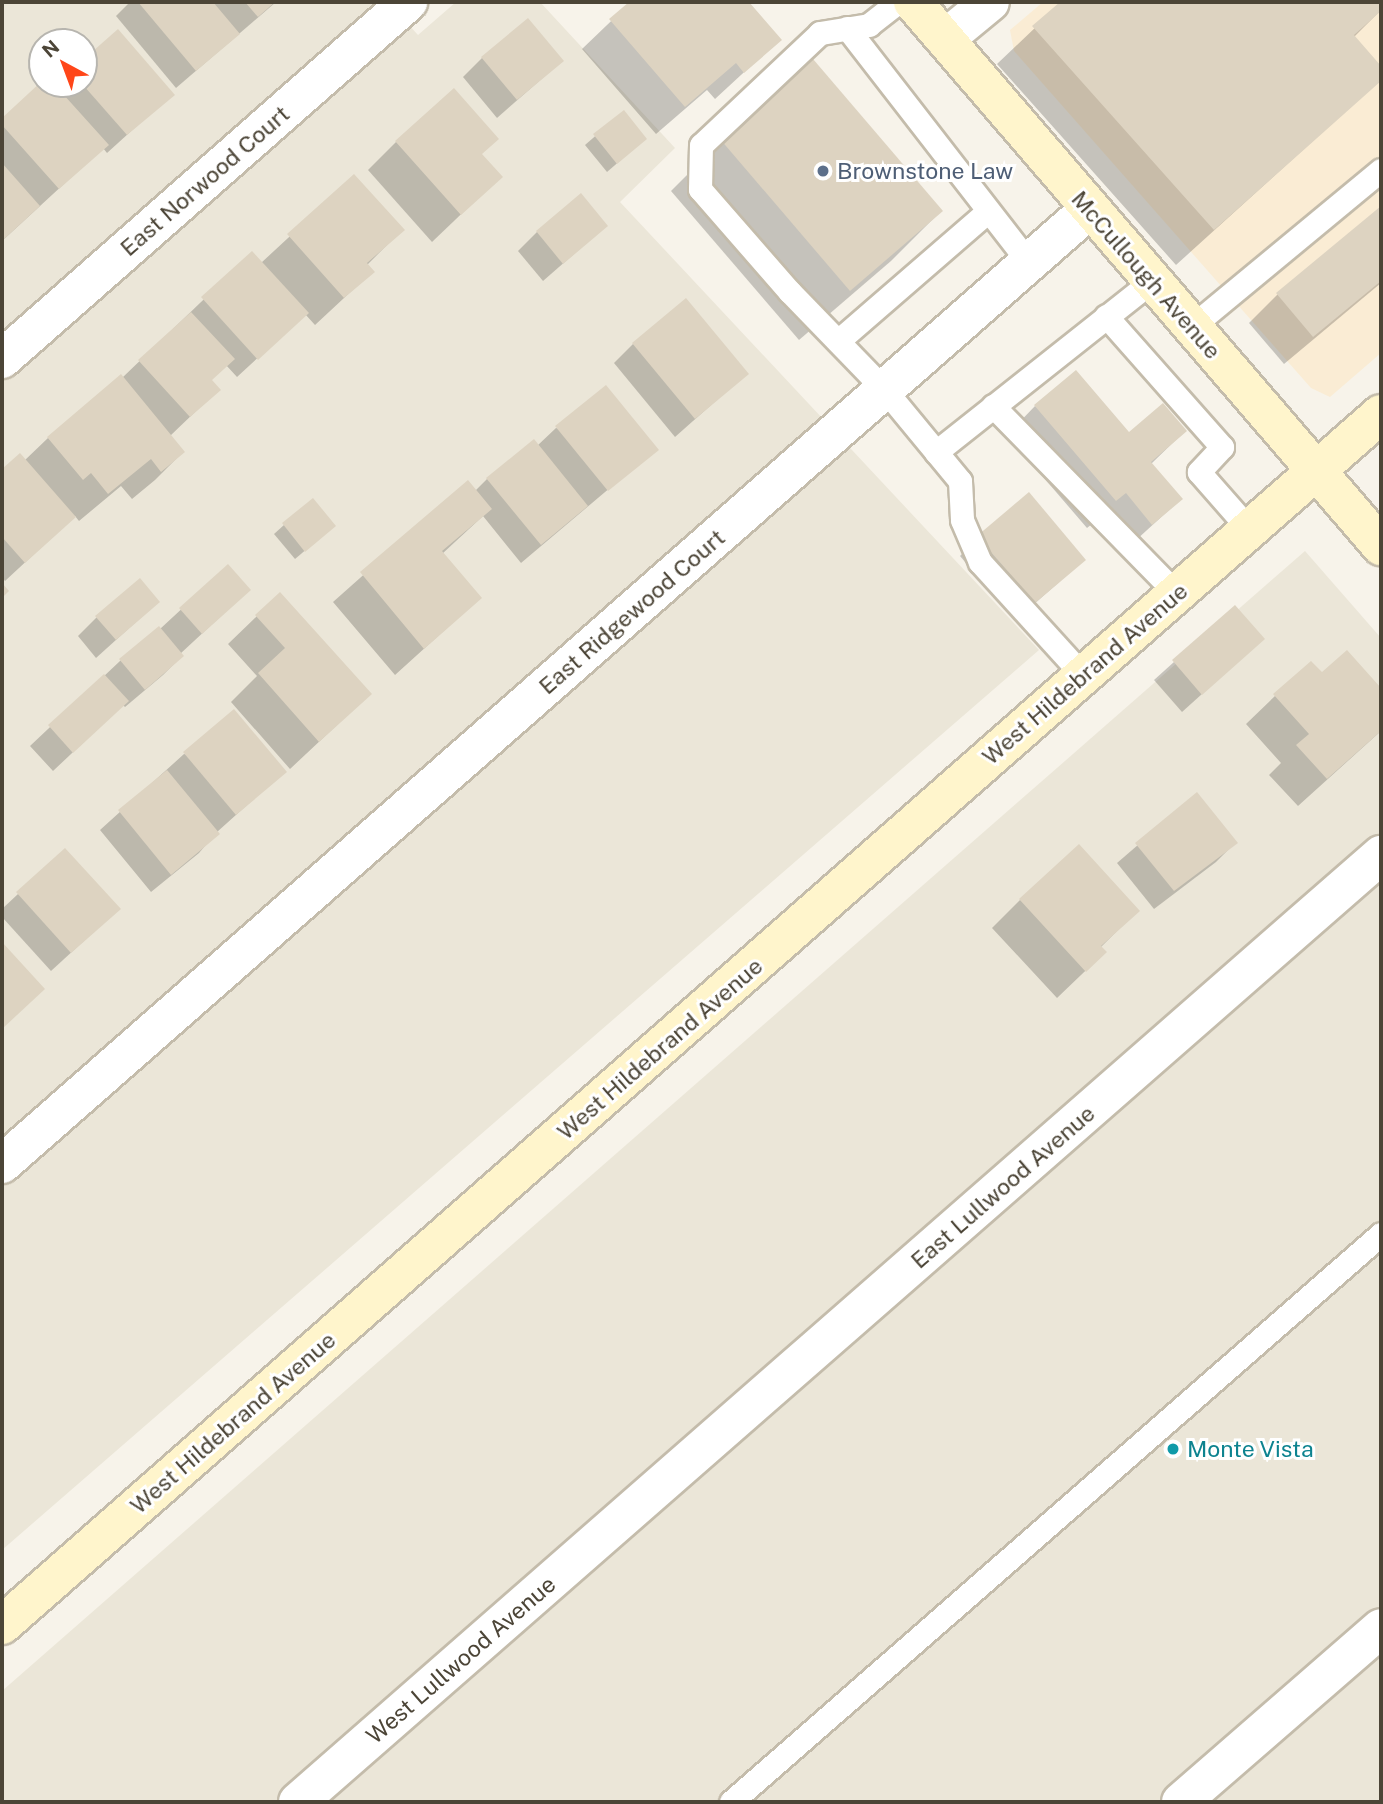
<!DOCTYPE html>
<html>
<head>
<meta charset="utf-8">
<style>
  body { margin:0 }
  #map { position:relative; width:1383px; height:1804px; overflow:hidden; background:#f7f3ea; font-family:"Public Sans",sans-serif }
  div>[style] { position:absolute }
  .residential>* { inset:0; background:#ebe6d8 }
  .commercial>* { inset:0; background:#faecd4 }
  .shadow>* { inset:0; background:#0003 }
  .building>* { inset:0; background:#ddd3c1 }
  .roads { filter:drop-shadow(2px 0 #c4bcab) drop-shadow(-2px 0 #c4bcab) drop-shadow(0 2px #c4bcab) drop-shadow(0 -2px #c4bcab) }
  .lane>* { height:23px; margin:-11.5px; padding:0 11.5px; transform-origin:11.5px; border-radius:11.5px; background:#fff }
  .street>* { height:38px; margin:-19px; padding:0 19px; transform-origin:19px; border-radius:19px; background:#fff }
  .secondary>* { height:38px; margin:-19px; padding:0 19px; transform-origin:19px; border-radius:19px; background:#fff5cc }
  .dots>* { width:19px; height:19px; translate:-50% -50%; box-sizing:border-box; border:4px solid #fff; border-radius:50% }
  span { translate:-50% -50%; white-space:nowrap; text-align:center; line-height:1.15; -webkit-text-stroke:6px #fff; paint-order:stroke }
  .service-label { font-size:23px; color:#4e5e75 }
  .left { translate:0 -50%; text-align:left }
  .street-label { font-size:23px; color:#4c4537 }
  .culture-label { font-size:23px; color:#0d838f }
  .frame { position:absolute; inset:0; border:4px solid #4c4537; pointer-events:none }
  .north { position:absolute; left:28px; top:28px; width:70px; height:70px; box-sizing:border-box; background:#fff; border:2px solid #b7b5af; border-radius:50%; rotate:319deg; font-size:19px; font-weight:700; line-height:28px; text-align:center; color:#4c4537 }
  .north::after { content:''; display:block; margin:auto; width:24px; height:32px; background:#ff4619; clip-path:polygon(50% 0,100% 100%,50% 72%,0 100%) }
</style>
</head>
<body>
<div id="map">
  <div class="residential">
    <div style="clip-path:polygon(evenodd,2px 2px,388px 2px,418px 35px,456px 2px,540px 2px,675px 148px,620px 202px,1039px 650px,2px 1550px,2px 2px,42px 42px,84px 42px,84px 84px,42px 84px,42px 42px)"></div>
    <div style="clip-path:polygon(1305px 551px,1381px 638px,1381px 1802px,2px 1802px,2px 1691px)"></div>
  </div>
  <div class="commercial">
    <div style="clip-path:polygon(1043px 2px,1381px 2px,1381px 353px,1330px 397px,1311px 388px,1014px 51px,1010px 30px)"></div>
  </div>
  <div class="shadow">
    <div style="clip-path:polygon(130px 2px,276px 2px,176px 88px,116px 16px)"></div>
    <div style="clip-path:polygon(631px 2px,747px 2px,780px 39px,715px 99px,707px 90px,656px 134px,582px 49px)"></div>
    <div style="clip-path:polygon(1062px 2px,1381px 2px,1381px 10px,1354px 37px,1381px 68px,1381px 79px,1176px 265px,997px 64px)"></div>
    <div style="clip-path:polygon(482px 58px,562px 61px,497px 118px,463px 77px)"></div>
    <div style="clip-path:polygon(84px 61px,172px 94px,107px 153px,103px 148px,2px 241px,2px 120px,42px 84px,52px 84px,55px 88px,59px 84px,84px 84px)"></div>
    <div style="clip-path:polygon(623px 112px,645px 139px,607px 172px,585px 145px)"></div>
    <div style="clip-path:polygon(721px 141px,941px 211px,891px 261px,799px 340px,671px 191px)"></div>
    <div style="clip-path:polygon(396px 142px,480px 155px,500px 177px,432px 242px,368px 170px)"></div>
    <div style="clip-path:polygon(354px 177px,402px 230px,367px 265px,372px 272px,315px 325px,305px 314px,237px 377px,226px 365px,210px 380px,219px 389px,170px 436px,183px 452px,155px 480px,132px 499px,121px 486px,79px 521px,75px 516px,5px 581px,2px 577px,2px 472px,19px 456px,24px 461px,48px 438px,122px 378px,252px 253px,261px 263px)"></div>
    <div style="clip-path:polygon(1381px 208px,1381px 283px,1284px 364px,1249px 323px,1278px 294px)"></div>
    <div style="clip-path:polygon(606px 226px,543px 281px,518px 251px,537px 232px)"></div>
    <div style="clip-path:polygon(633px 344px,746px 374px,675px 437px,614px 363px)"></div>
    <div style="clip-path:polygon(1035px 406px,1129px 435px,1185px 431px,1151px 464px,1181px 499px,1123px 552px,1097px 520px,1087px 528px,1007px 435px)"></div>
    <div style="clip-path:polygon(556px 428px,656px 449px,521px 563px,483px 516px,442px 554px,480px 598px,395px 675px,333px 602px,468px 482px,475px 491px,487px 479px,537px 446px)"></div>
    <div style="clip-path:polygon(284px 525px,334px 526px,295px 559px,274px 534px)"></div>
    <div style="clip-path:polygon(979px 537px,1084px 560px,1015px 621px,960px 556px)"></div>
    <div style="clip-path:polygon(228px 566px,249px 590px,180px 654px,182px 656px,163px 675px,125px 707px,123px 705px,53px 771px,30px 746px,120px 661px,160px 629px)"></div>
    <div style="clip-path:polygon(158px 602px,96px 658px,78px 636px,97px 617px)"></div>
    <div style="clip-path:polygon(1235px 607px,1263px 639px,1182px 712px,1154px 680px)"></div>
    <div style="clip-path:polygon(257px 616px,370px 694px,290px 769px,231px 702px,257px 676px,228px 644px)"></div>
    <div style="clip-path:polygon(1347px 652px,1381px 691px,1381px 731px,1298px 806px,1269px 775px,1281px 763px,1246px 724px,1275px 696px,1321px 675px)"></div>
    <div style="clip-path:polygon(184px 754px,284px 772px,217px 832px,199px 853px,151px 892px,100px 830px)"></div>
    <div style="clip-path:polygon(1196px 795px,1235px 843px,1216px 862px,1154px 909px,1117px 863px)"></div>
    <div style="clip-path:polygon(65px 850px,99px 927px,51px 971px,2px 917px,2px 909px)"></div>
    <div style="clip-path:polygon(1020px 900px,1137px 911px,1100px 948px,1105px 952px,1057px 998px,992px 928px)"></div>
  </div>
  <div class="building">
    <div style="clip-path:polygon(138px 2px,213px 2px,240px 34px,196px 71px)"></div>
    <div style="clip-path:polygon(245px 2px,275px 2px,258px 17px)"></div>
    <div style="clip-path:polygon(629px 2px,749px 2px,782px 40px,744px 73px,736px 63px,685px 107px,609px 19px)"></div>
    <div style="clip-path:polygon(1060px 2px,1381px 2px,1381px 11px,1354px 35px,1381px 66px,1381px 81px,1214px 230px,1032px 26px)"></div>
    <div style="clip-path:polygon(528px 18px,564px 61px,517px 100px,481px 57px)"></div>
    <div style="clip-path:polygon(118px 29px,175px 95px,127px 135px,84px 86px,84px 59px)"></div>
    <div style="clip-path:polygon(813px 59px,943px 211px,850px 291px,720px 139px)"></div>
    <div style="clip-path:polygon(42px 81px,42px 84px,54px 84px,109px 145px,59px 189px,2px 125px,2px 118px)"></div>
    <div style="clip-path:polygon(454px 88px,499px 139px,482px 154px,503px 177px,461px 215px,395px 141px)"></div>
    <div style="clip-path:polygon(624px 110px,647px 139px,617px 164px,593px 134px)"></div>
    <div style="clip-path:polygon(2px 163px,40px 206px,2px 241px)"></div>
    <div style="clip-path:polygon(354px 174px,405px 230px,367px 263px,375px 272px,344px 298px,287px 234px)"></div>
    <div style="clip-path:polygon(581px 193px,608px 226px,563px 264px,536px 231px)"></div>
    <div style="clip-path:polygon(1381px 206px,1381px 281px,1313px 337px,1276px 293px)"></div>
    <div style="clip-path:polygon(252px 251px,309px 313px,258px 360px,201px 297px)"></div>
    <div style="clip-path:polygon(686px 298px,749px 374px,695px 419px,632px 343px)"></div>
    <div style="clip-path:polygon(191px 312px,235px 359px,212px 380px,221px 390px,190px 417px,138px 360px)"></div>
    <div style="clip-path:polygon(1076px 370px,1129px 432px,1163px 403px,1187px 431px,1151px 462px,1183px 499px,1152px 525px,1126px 493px,1116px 501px,1034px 405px)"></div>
    <div style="clip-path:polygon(121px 374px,185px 452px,161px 472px,151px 459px,108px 494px,91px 473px,83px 480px,47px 437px)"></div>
    <div style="clip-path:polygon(606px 385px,659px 450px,608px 491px,555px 426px)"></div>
    <div style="clip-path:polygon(534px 439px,588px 506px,541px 545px,486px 478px)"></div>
    <div style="clip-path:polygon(20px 453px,76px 517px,25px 563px,2px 537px,2px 469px)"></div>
    <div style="clip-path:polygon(468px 480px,492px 509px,442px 551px,482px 598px,424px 649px,360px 572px)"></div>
    <div style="clip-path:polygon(1029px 492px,1086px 560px,1035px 603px,977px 536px)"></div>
    <div style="clip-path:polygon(313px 498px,336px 526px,305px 552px,282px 523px)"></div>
    <div style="clip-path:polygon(228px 564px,251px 590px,202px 634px,179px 608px)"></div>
    <div style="clip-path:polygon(140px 578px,160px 602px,116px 640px,95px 616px)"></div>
    <div style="clip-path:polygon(2px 583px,9px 591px,2px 598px)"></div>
    <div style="clip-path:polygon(280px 592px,372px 694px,319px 742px,258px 673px,285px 648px,255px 615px)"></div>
    <div style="clip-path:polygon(1235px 605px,1265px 639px,1202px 695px,1172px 660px)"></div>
    <div style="clip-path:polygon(159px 626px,184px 656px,145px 690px,119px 659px)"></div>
    <div style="clip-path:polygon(1347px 650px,1381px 688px,1381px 731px,1327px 779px,1296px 745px,1309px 734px,1273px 694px,1311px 661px,1322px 672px)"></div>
    <div style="clip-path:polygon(104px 674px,129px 701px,73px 753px,48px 725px)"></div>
    <div style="clip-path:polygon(234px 709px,287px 772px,236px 815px,183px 752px)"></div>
    <div style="clip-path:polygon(167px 770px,220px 834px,171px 875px,118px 810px)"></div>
    <div style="clip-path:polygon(1197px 792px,1238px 843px,1174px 891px,1135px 843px)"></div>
    <div style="clip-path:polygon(1079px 844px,1140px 911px,1101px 946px,1107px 952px,1086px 972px,1019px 899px)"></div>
    <div style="clip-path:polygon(65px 848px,121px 909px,71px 953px,16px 892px)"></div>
    <div style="clip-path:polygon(2px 942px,45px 989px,2px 1029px)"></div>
  </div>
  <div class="roads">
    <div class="lane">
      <div style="left:898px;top:2px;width:37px;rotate:142deg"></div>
      <div style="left:869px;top:25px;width:50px;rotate:170.7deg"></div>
      <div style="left:820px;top:33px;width:163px;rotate:136.7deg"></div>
      <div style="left:701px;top:145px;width:44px;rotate:91.3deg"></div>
      <div style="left:700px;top:189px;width:137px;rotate:48.9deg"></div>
      <div style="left:790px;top:292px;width:136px;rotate:45.9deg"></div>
      <div style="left:885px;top:390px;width:118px;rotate:50.5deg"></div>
      <div style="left:960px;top:481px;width:39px;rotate:87deg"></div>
      <div style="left:962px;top:520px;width:46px;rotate:66.8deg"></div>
      <div style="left:980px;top:562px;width:153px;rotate:47.7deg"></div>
      <div style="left:847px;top:28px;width:297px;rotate:52.2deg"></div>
      <div style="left:1106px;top:316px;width:175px;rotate:48.5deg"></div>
      <div style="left:1222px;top:447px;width:34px;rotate:133deg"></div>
      <div style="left:1199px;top:472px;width:76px;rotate:48.7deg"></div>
      <div style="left:1191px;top:327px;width:246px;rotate:-39.6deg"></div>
      <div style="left:838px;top:341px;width:198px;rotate:-40.9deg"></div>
      <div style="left:993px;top:406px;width:262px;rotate:45.6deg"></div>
      <div style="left:936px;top:452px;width:275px;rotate:-38.4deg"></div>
      <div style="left:731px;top:1802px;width:863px;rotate:-41.15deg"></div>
    </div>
    <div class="street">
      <div style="left:945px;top:39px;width:58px;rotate:-39.4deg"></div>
      <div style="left:2px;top:359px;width:541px;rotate:-41.33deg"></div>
      <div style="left:2px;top:1164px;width:1448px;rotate:-41.28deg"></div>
      <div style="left:298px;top:1802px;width:1439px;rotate:-41.17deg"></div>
      <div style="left:1181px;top:1802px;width:265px;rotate:-41deg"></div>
    </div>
    <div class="secondary">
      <div style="left:913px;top:2px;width:718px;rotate:49.29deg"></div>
      <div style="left:2px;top:1625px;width:1835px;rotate:-41.29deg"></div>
    </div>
  </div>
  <div class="dots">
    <div style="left:823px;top:171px;background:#5c6f8a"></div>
    <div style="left:1173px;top:1449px;background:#0f9aa8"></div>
  </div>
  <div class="service-label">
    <span class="left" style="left:837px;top:171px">Brownstone Law</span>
  </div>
  <div class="street-label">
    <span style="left:205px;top:181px;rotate:-41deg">East Norwood Court</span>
    <span style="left:1146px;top:275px;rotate:49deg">McCullough Avenue</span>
    <span style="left:632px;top:612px;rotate:-41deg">East Ridgewood Court</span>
    <span style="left:1085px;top:674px;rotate:-41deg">West Hildebrand Avenue</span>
    <span style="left:660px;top:1049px;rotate:-41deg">West Hildebrand Avenue</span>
    <span style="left:1003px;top:1187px;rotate:-41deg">East Lullwood Avenue</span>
    <span style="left:233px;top:1423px;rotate:-41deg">West Hildebrand Avenue</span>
    <span style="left:461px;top:1660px;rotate:-41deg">West Lullwood Avenue</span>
  </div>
  <div class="culture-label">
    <span class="left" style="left:1187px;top:1449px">Monte Vista</span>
  </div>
  <div class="frame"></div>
  <div class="north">N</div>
</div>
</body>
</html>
